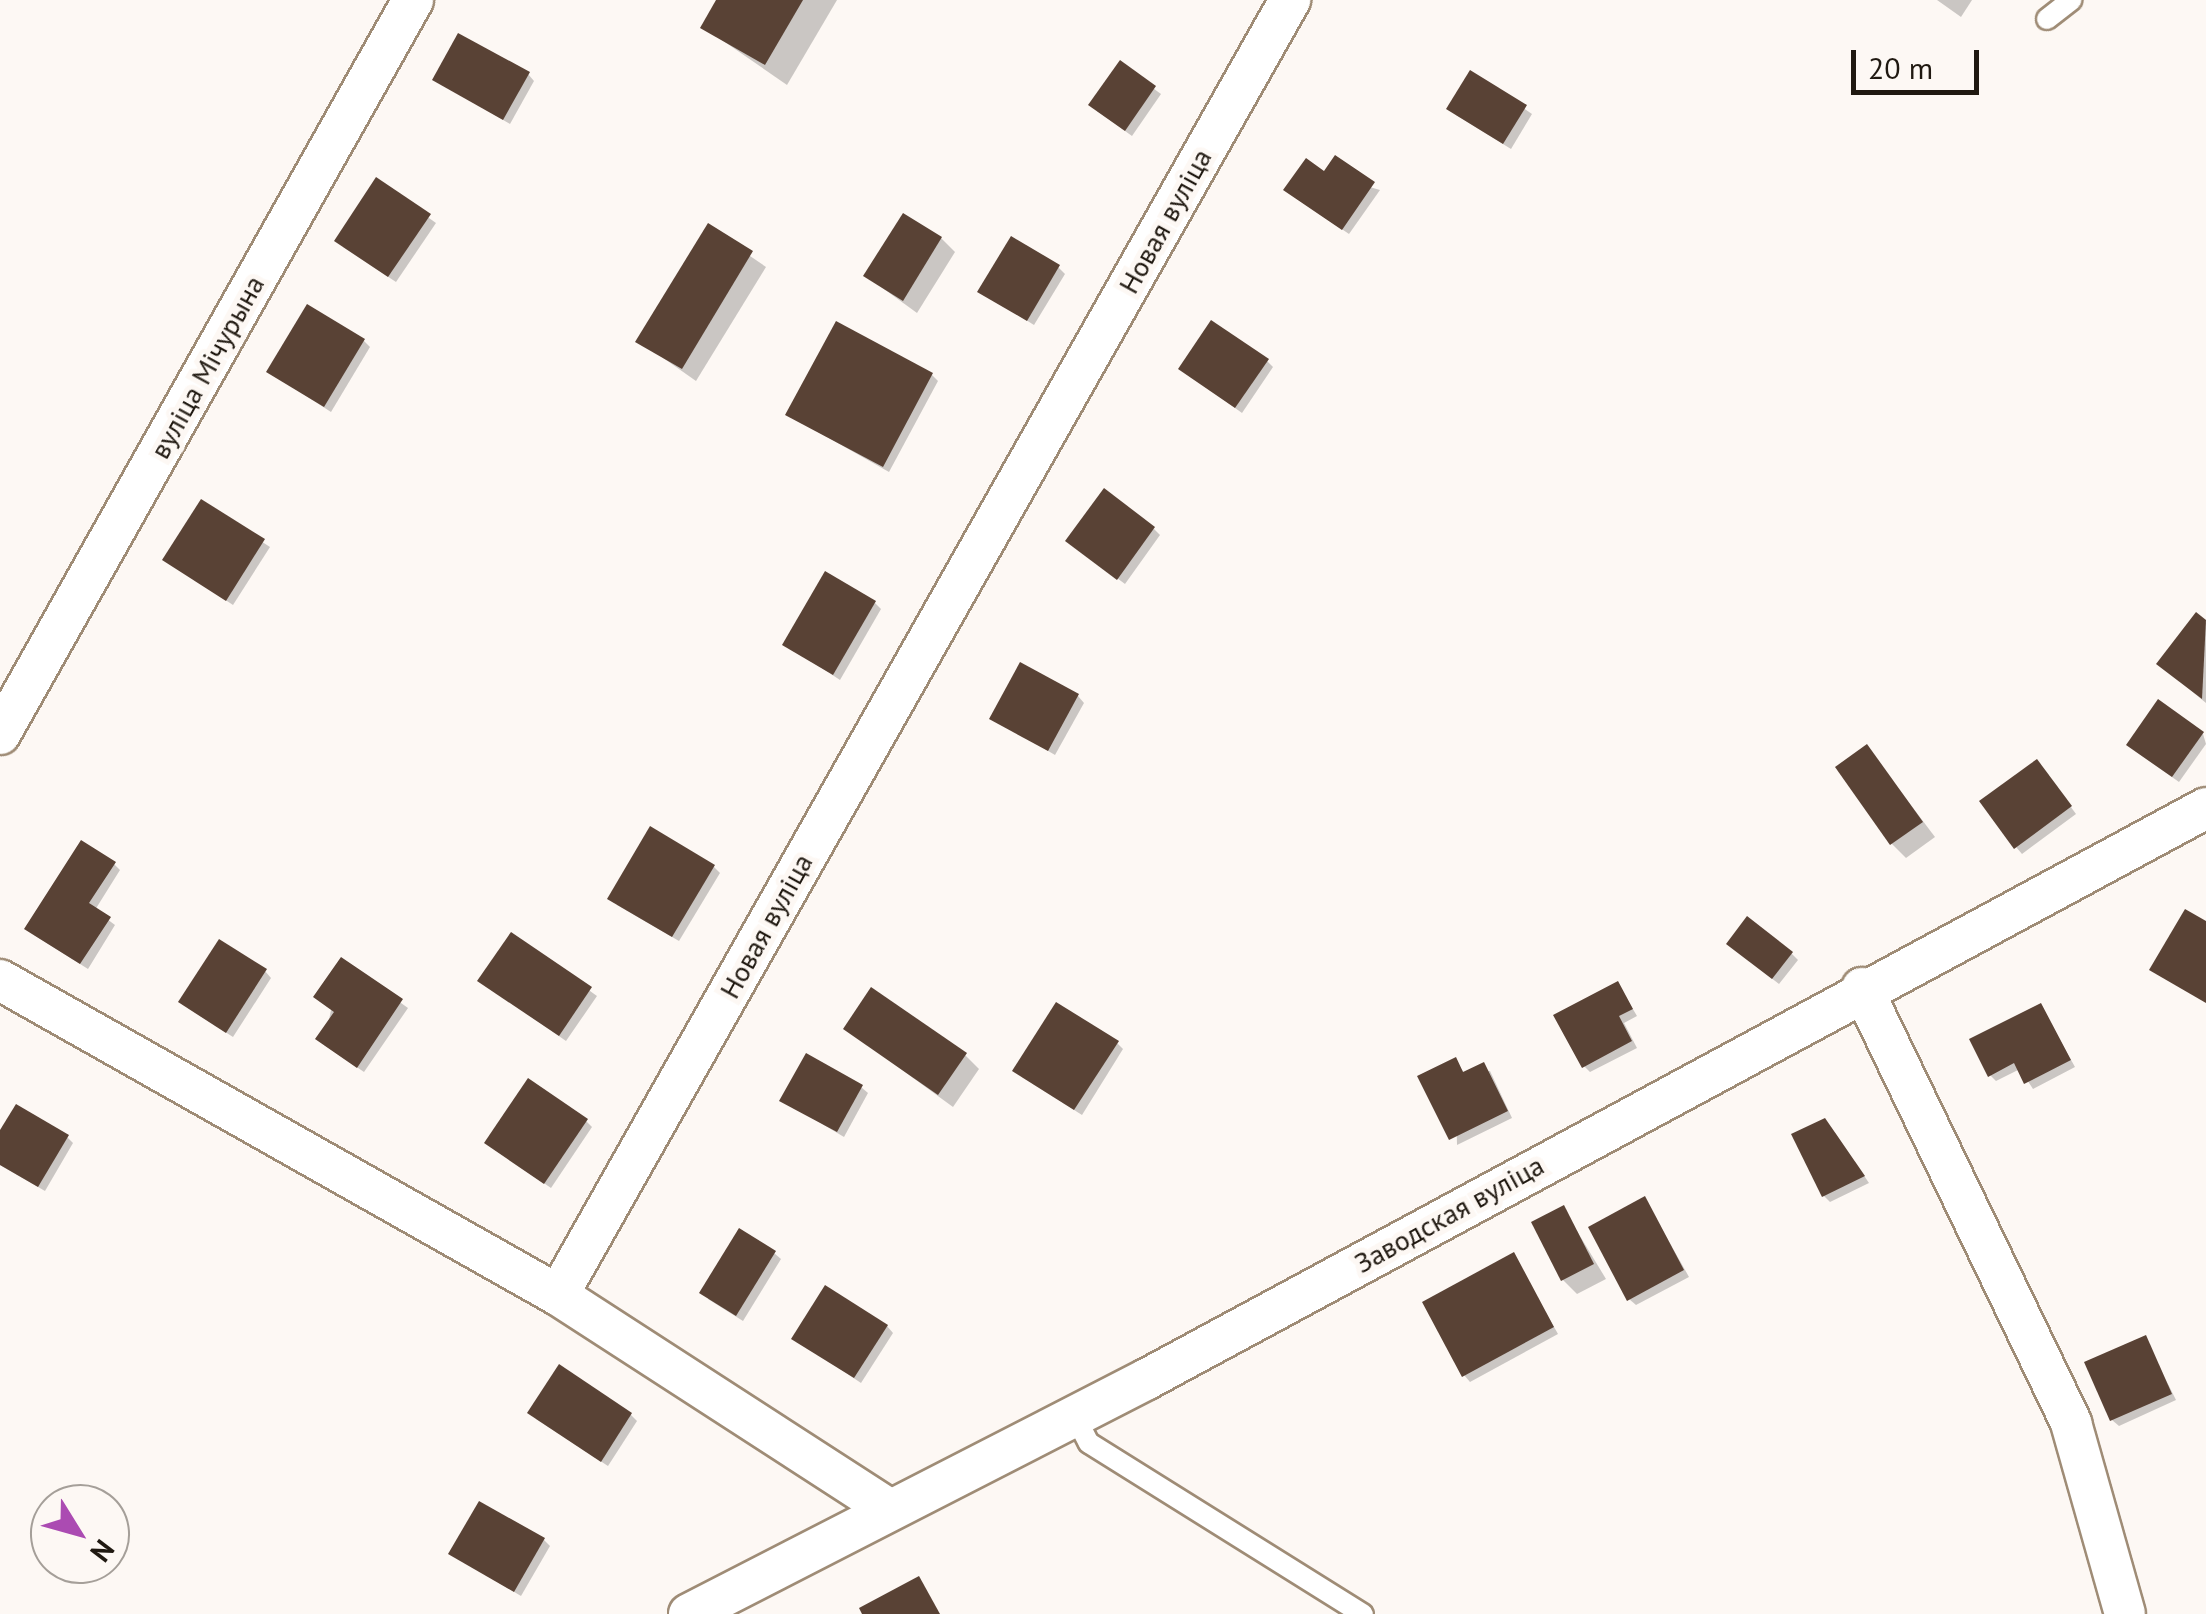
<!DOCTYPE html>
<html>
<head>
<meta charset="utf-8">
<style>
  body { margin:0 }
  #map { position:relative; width:2206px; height:1614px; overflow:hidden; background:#fdf8f4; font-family:"PT Sans",sans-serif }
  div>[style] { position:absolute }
  .shadow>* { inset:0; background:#0003 }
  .building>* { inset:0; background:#594235 }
  .roads { filter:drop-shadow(2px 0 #9f8c76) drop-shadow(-2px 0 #9f8c76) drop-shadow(0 2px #9f8c76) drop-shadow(0 -2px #9f8c76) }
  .lane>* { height:20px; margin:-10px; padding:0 10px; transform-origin:10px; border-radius:10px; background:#fff }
  .street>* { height:40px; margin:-20px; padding:0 20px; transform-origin:20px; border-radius:20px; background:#fff }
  span { translate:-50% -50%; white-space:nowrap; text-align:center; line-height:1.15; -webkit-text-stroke:10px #fdf8f4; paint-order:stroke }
  .street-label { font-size:28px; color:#201911 }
  .north { position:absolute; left:30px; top:1484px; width:100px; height:100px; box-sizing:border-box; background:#fdf8f4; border:2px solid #a59f99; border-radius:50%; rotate:127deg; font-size:28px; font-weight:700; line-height:40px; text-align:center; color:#201911 }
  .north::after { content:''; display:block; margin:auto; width:35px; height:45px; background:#ab4bb2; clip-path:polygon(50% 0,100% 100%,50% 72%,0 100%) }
  .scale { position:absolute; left:1851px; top:50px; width:128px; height:45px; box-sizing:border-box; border:5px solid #201911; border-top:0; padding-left:12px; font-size:30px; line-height:35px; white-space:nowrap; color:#201911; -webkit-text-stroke:8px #fdf8f4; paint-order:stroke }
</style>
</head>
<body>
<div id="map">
  <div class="shadow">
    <div style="clip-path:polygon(719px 0,837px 0,787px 85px,703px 27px)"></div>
    <div style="clip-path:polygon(1937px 0,1972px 0,1961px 17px)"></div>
    <div style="clip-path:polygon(1120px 64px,1161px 94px,1132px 136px,1097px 111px)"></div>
    <div style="clip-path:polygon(1471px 73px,1532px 114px,1511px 149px,1456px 115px)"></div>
    <div style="clip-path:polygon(528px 74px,534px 81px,510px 124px,435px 80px)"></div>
    <div style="clip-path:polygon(1325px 174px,1380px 190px,1349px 234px,1293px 196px)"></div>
    <div style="clip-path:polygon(377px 181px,436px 223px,396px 282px,343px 247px)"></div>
    <div style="clip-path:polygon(708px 227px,766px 267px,696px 381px,639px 341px)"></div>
    <div style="clip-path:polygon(941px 238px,955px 252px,917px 313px,866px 276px)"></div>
    <div style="clip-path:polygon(1058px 267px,1065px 274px,1034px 325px,980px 291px)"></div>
    <div style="clip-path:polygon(364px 341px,370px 347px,331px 412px,269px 372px)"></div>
    <div style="clip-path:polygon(1267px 361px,1273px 367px,1242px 413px,1181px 369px)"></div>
    <div style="clip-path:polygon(932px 375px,938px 381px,889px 472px,788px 415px)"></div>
    <div style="clip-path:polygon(202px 502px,270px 547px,233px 605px,165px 560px)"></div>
    <div style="clip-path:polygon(1154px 529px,1160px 535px,1125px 584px,1075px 547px)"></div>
    <div style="clip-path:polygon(875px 603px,881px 609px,840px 680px,785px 644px)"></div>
    <div style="clip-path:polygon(2196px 616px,2206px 623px,2206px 703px,2159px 664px)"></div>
    <div style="clip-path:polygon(1078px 696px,1084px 703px,1055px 755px,992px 718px)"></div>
    <div style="clip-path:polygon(2203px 734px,2206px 744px,2179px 782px,2135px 751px)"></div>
    <div style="clip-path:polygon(1867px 747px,1935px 837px,1906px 858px,1892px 844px)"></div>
    <div style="clip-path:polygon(2043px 769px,2076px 814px,2022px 854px,2016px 847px)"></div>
    <div style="clip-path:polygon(114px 864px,120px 870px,95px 910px,115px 925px,88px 969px,34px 935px)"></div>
    <div style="clip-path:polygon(714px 867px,720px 873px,679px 941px,617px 905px)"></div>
    <div style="clip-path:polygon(512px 935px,597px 996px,566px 1041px,487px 986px)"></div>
    <div style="clip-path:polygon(1735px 950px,1791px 953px,1798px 960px,1779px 984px)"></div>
    <div style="clip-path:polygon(341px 960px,408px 1008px,364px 1072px,324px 1045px)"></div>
    <div style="clip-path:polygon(265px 971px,271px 978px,233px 1037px,188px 1008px)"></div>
    <div style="clip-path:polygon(1618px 984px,1637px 1016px,1624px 1023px,1637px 1048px,1590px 1072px,1584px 1066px)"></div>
    <div style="clip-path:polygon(2041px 1006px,2075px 1067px,2033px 1089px,2020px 1069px,1996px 1081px,1990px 1075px)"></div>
    <div style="clip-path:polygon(846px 1029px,965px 1055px,979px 1069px,953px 1107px)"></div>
    <div style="clip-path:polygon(1117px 1043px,1123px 1049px,1082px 1115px,1022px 1077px)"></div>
    <div style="clip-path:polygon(1455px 1060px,1465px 1074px,1490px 1071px,1512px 1118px,1457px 1145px)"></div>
    <div style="clip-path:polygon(861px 1087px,868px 1093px,844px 1137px,782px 1100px)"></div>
    <div style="clip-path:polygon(586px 1121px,592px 1127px,551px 1188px,494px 1149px)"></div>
    <div style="clip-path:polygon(1831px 1127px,1869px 1183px,1830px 1202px,1824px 1196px)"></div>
    <div style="clip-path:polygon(0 1135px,67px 1137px,73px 1143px,45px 1191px,0 1165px)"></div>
    <div style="clip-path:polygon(1645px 1199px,1689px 1277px,1636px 1305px,1629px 1299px)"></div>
    <div style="clip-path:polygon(1563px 1208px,1606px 1279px,1577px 1294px,1563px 1280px)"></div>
    <div style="clip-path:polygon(774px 1253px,781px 1259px,743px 1321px,708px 1299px)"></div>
    <div style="clip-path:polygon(1513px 1255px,1558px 1334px,1470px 1382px,1464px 1375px)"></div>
    <div style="clip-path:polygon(887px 1326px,893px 1333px,861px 1383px,795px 1339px)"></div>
    <div style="clip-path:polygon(2145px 1338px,2176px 1400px,2119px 1426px,2112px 1420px)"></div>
    <div style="clip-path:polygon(631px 1415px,637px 1421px,608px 1466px,536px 1419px)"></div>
    <div style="clip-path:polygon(544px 1540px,550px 1546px,521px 1596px,451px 1554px)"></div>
  </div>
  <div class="building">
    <div style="clip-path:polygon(716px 0,803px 0,765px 65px,700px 28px)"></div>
    <div style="clip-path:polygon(458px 33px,530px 72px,503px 120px,432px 80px)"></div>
    <div style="clip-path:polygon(1120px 60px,1156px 86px,1125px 131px,1088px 105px)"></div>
    <div style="clip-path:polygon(1470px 70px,1527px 105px,1503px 144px,1446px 109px)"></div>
    <div style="clip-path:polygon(1335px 155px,1375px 182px,1342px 230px,1283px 190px,1306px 158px,1324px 171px)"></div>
    <div style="clip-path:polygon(376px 177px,431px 214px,388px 277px,334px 241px)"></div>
    <div style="clip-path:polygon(903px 213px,942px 237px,903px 301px,863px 276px)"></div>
    <div style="clip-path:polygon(708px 223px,753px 251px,682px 369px,635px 342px)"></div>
    <div style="clip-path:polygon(1011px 236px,1060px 265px,1027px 321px,977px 292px)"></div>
    <div style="clip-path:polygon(307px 304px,365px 339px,324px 407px,266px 372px)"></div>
    <div style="clip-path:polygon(1211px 320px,1269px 359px,1235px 408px,1178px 369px)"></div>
    <div style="clip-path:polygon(836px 321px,933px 373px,883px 467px,785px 415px)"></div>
    <div style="clip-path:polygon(1104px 488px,1155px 527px,1117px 580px,1065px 541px)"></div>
    <div style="clip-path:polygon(201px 499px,265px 539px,226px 601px,162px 560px)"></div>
    <div style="clip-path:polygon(825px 571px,876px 601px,833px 675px,782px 645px)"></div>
    <div style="clip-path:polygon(2196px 612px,2206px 620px,2202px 699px,2156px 664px)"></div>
    <div style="clip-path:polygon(1020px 662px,1079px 694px,1048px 751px,989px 719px)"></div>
    <div style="clip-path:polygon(2158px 699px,2204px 732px,2172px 777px,2126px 745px)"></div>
    <div style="clip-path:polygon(1867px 744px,1923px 822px,1890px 845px,1835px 767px)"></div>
    <div style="clip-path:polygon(2037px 759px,2072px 806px,2014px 849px,1979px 801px)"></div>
    <div style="clip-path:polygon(650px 826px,715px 865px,672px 937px,607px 899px)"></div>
    <div style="clip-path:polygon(81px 840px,116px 862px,89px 903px,111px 917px,80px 964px,24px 929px)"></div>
    <div style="clip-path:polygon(2185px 909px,2206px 921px,2206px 1003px,2149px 970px)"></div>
    <div style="clip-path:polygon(1747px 916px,1793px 952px,1772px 979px,1726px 944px)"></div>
    <div style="clip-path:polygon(511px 932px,592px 987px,559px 1036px,477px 981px)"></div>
    <div style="clip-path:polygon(219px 939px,267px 969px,226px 1033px,178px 1002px)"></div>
    <div style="clip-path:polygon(341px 957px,403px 999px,357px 1068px,315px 1039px,334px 1012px,313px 997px)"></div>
    <div style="clip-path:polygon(1618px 981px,1633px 1009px,1619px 1016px,1632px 1041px,1582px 1068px,1553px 1015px)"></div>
    <div style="clip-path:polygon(871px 987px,967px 1053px,938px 1095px,843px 1029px)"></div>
    <div style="clip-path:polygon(1056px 1002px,1119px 1041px,1074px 1110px,1012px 1071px)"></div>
    <div style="clip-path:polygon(2041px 1003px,2071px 1060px,2024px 1084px,2014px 1063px,1988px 1077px,1969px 1039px)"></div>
    <div style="clip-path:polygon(806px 1053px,863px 1085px,837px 1132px,779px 1101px)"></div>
    <div style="clip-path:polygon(1456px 1057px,1463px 1072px,1484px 1062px,1508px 1111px,1449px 1140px,1417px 1076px)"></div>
    <div style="clip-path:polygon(528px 1078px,588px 1119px,544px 1184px,484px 1143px)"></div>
    <div style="clip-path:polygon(16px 1104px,69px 1135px,38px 1187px,0 1165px,0 1130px)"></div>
    <div style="clip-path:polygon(1825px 1118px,1865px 1176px,1822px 1197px,1791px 1134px)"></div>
    <div style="clip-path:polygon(1645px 1196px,1684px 1270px,1627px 1301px,1588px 1227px)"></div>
    <div style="clip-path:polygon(1564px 1205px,1594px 1264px,1561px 1281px,1531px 1222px)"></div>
    <div style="clip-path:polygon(739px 1228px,776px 1251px,736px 1316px,699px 1293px)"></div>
    <div style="clip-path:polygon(1514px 1252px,1554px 1327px,1462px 1377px,1422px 1302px)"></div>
    <div style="clip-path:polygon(825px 1285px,888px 1325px,854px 1378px,791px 1339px)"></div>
    <div style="clip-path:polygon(2146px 1335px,2172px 1394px,2110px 1421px,2084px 1362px)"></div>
    <div style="clip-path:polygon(559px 1364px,632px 1413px,601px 1462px,527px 1413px)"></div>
    <div style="clip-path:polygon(479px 1501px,545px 1538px,514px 1592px,448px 1554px)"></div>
    <div style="clip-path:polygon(919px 1576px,940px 1614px,862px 1614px,859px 1608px)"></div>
  </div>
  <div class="roads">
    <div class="lane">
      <div style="left:2047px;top:19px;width:31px;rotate:-38deg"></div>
      <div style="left:1075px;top:1416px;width:30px;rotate:63deg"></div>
      <div style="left:1089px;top:1443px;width:323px;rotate:32deg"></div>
    </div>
    <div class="street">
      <div style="left:0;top:734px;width:842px;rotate:-60.63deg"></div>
      <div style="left:0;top:980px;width:641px;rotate:29.45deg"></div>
      <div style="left:558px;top:1295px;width:1488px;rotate:-60.52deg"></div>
      <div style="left:1862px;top:988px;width:483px;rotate:64.3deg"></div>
      <div style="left:2071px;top:1423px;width:198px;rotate:74.2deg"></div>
      <div style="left:558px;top:1295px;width:394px;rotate:32.9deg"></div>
      <div style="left:689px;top:1614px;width:515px;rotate:-27.16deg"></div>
      <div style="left:1147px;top:1379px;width:1203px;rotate:-28.33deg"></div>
    </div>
  </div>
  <div class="street-label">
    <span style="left:1165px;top:221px;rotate:-61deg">Новая вуліца</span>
    <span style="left:207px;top:367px;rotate:-61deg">вуліца Мічурына</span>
    <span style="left:766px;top:926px;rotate:-61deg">Новая вуліца</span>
    <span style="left:1449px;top:1214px;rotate:-29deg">Заводская вуліца</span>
  </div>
  <div class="north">N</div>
  <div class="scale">20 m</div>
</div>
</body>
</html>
